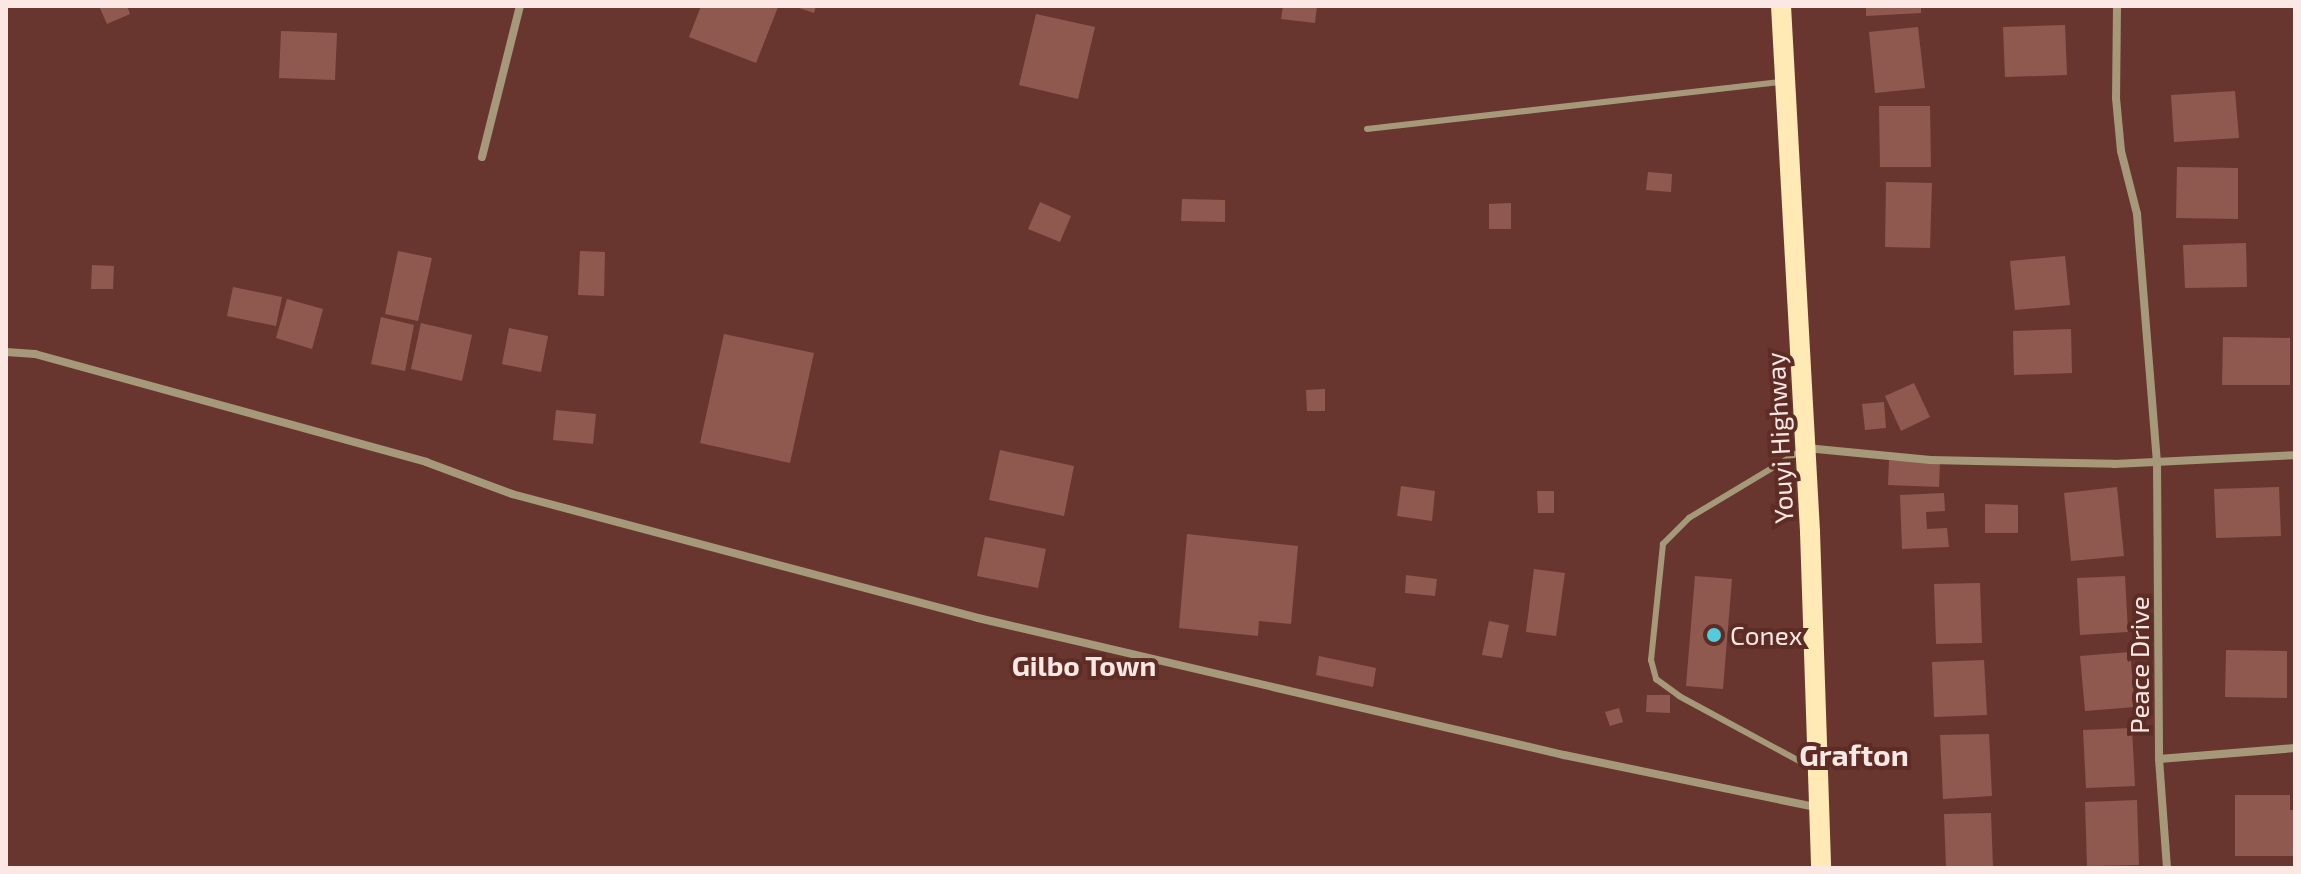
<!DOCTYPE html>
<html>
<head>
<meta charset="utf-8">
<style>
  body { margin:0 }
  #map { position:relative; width:2301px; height:874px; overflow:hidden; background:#69362f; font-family:"Exo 2",sans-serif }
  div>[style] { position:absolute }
  .building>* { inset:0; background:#8f5950 }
  .lane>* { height:6px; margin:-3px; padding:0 3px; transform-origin:3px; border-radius:3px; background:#a69979 }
  .street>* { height:8px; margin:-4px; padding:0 4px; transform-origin:4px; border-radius:4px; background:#a69979 }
  .primary>* { height:20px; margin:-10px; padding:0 10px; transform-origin:10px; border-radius:10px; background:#ffeab5 }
  .dots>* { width:22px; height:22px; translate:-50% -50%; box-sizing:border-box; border:4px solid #5d2c25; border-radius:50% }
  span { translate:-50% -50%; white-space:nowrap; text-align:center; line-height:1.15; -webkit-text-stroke:8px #5d2c25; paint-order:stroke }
  .street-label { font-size:26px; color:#fbe7e4 }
  .poi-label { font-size:26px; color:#fbe7e4 }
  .left { translate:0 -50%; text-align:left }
  .neighbourhood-label { font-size:28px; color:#fbe7e4; font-weight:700 }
  .quarter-label { font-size:30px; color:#fbe7e4; font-weight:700 }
  .frame { position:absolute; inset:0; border:8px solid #fbe7e4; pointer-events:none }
</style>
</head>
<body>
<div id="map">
  <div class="building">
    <div style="clip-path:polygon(99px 6px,127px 6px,130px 14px,107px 24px)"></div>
    <div style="clip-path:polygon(701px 6px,778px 7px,756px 63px,689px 37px)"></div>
    <div style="clip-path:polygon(793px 6px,816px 6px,814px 13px)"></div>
    <div style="clip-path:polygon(1283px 6px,1317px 6px,1315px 23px,1281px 19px)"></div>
    <div style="clip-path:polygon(1866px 6px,1921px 6px,1921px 13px,1866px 16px)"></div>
    <div style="clip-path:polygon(1036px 14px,1095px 27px,1078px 99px,1019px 85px)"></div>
    <div style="clip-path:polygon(2065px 25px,2067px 75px,2005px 77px,2003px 27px)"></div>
    <div style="clip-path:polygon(1918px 27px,1925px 88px,1875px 93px,1869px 32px)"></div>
    <div style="clip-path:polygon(281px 31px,337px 33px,335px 80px,279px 78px)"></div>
    <div style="clip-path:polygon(2235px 91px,2239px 138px,2174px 142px,2171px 95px)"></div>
    <div style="clip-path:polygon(1879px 106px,1930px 106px,1931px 167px,1880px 167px)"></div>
    <div style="clip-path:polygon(2177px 167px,2238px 168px,2238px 219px,2176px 218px)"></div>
    <div style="clip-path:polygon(1648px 172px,1672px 174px,1671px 192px,1646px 190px)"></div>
    <div style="clip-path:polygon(1886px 182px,1932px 183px,1930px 248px,1885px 247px)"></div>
    <div style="clip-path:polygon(1182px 199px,1225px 200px,1225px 222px,1181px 221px)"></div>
    <div style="clip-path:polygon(1040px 202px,1071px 216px,1060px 242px,1028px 229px)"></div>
    <div style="clip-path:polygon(1511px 203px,1511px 229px,1489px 229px,1489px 204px)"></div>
    <div style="clip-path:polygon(2246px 243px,2247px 287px,2185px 288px,2183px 245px)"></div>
    <div style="clip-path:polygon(398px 251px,432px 258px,418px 321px,385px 314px)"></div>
    <div style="clip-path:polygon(580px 251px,605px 252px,604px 296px,578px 295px)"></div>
    <div style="clip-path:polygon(2065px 256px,2070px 305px,2015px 310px,2010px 261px)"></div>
    <div style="clip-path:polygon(92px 265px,114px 266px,113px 289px,91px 289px)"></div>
    <div style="clip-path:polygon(233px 287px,282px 297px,276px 326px,227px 316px)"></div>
    <div style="clip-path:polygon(287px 299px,323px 309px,312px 349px,276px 338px)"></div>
    <div style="clip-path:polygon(381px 317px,414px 325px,405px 371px,371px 364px)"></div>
    <div style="clip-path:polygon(421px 323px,472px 335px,462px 381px,411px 369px)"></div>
    <div style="clip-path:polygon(509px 328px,548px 336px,541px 372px,502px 364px)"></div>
    <div style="clip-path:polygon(2071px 329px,2072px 373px,2014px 375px,2013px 331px)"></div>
    <div style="clip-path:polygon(724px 334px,814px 353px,790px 463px,700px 443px)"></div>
    <div style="clip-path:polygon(2223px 337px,2290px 338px,2290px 385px,2222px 385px)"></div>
    <div style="clip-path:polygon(1914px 383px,1930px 417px,1901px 431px,1885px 396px)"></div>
    <div style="clip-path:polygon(1325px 389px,1325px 411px,1307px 411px,1306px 390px)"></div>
    <div style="clip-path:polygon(1884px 402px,1886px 428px,1865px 430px,1862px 404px)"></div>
    <div style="clip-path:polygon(556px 410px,596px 414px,593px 444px,553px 440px)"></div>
    <div style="clip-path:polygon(1000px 450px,1074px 466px,1064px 516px,989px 500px)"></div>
    <div style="clip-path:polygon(1889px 460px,1940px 462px,1939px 487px,1888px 485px)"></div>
    <div style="clip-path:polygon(1401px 486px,1435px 491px,1432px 521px,1397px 516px)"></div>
    <div style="clip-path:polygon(2117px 487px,2124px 556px,2071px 561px,2064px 493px)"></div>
    <div style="clip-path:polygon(2279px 487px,2281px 536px,2216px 538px,2214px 489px)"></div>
    <div style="clip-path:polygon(1537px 491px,1554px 491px,1554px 513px,1538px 513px)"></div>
    <div style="clip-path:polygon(1944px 493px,1945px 511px,1926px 512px,1927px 529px,1947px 528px,1949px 547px,1902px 549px,1900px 495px)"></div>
    <div style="clip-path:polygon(1985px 504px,2018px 505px,2018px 533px,1985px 533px)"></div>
    <div style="clip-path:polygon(1187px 534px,1298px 546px,1291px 624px,1259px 621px,1258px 636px,1179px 628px)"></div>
    <div style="clip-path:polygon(985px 537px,1046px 549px,1038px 588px,977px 576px)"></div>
    <div style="clip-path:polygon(1534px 569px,1565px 573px,1556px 636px,1526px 632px)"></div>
    <div style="clip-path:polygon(1406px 575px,1437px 579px,1435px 596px,1405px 593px)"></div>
    <div style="clip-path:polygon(1695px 576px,1732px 579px,1723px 689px,1686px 686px)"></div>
    <div style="clip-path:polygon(2125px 576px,2128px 632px,2080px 635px,2077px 578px)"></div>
    <div style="clip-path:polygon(1980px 583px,1982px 643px,1936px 644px,1934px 584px)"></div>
    <div style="clip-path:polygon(1489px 621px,1509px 625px,1502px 658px,1482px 655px)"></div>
    <div style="clip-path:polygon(2226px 650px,2287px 651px,2287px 698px,2225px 697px)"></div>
    <div style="clip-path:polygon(2130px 652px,2135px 707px,2085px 711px,2080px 656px)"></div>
    <div style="clip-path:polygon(1319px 656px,1376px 668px,1373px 687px,1316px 675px)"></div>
    <div style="clip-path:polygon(1984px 660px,1987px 715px,1934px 717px,1932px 662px)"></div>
    <div style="clip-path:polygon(1647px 695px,1670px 695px,1670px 713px,1646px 712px)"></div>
    <div style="clip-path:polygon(1619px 708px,1623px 722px,1610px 726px,1605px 712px)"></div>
    <div style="clip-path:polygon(2132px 728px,2135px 786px,2086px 788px,2083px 730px)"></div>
    <div style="clip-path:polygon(1989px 734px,1992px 796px,1943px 799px,1940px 735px)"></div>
    <div style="clip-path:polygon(2235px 795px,2290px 795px,2290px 810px,2295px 810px,2295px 856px,2235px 856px)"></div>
    <div style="clip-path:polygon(2137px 800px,2139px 865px,2087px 866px,2085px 802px)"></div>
    <div style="clip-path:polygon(1991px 813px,1993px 868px,1946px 868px,1944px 814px)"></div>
  </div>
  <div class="lane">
    <div style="left:1367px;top:129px;width:417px;rotate:-6.5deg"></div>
    <div style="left:1802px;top:450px;width:132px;rotate:149deg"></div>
    <div style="left:1689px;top:518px;width:37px;rotate:135deg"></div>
    <div style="left:1663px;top:544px;width:117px;rotate:95.9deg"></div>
    <div style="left:1651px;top:660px;width:20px;rotate:75deg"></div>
    <div style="left:1656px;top:679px;width:29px;rotate:36deg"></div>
    <div style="left:1679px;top:696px;width:151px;rotate:28.4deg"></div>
  </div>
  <div class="street">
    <div style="left:2117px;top:6px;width:92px;rotate:90.6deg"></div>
    <div style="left:2116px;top:98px;width:53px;rotate:84.6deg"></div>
    <div style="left:2121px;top:151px;width:65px;rotate:75.7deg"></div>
    <div style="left:2137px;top:214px;width:249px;rotate:85.4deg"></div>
    <div style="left:2157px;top:462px;width:297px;rotate:89.6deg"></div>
    <div style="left:2159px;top:759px;width:109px;rotate:85.8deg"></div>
    <div style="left:482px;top:157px;width:156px;rotate:-75.9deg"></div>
    <div style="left:6px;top:352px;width:29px;rotate:4deg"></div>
    <div style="left:35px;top:354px;width:406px;rotate:15.4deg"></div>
    <div style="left:426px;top:462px;width:92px;rotate:20.4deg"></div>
    <div style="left:512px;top:494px;width:482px;rotate:14.9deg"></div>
    <div style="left:978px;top:618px;width:602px;rotate:13.16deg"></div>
    <div style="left:1564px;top:755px;width:261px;rotate:11.7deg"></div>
    <div style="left:1806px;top:448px;width:125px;rotate:5.5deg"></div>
    <div style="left:1930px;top:460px;width:184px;rotate:1.2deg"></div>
    <div style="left:2114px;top:464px;width:181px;rotate:-2.8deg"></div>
    <div style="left:2159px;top:759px;width:136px;rotate:-4.6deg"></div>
  </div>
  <div class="primary">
    <div style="left:1781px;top:6px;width:527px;rotate:86.84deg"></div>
    <div style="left:1810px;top:532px;width:336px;rotate:88.1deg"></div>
  </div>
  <div class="dots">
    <div style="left:1714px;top:635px;background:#54cadd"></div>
  </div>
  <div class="street-label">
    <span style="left:1779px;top:438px;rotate:-93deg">Youyi Highway</span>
    <span style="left:2139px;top:665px;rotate:-90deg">Peace Drive</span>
  </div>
  <div class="poi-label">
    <span class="left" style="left:1730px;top:635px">Conex</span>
  </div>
  <div class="neighbourhood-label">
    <span style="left:1084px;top:665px">Gilbo Town</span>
  </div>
  <div class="quarter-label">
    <span style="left:1854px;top:754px">Grafton</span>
  </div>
  <div class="frame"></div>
</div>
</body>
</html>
